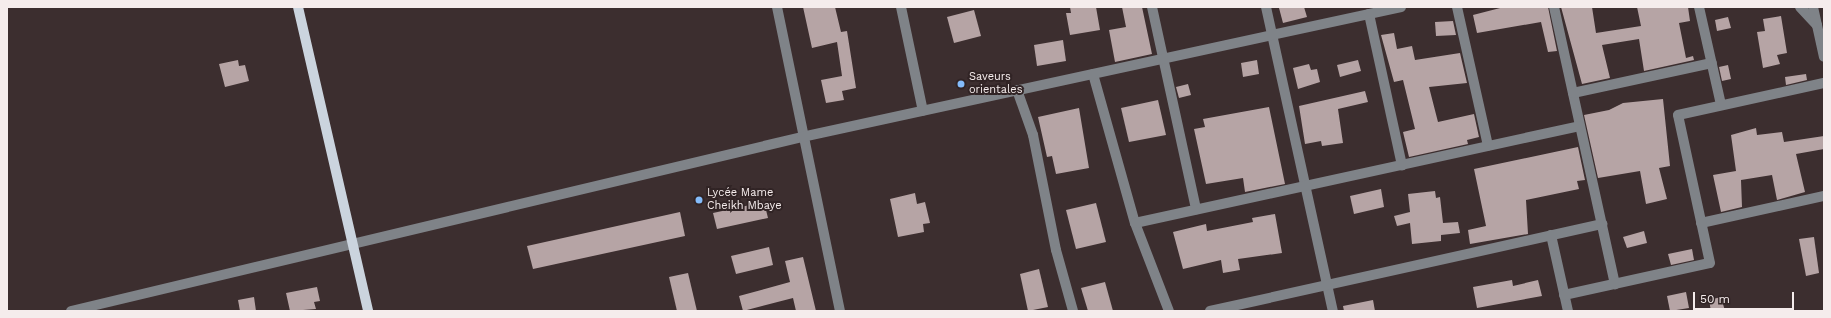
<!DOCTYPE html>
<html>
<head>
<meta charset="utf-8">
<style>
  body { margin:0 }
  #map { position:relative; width:1831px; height:318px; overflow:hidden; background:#3c2e2f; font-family:"Work Sans",sans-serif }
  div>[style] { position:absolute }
  .building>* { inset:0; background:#b6a4a5 }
  .minor>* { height:10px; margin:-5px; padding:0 5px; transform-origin:5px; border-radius:5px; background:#7f8388 }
  .major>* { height:10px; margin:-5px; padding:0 5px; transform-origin:5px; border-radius:5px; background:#cbd4de }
  .dots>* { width:11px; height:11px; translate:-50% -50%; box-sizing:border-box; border:2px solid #312425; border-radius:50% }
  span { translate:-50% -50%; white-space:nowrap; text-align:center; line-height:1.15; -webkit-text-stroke:4px #312425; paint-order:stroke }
  .poi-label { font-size:11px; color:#f5ecec }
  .left { translate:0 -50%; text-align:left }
  .frame { position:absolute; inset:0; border:8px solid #f5ecec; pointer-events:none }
  .scale { position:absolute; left:1693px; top:292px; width:101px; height:18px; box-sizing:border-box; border:2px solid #f5ecec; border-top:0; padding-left:5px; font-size:12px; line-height:14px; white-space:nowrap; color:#f5ecec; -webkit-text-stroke:3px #312425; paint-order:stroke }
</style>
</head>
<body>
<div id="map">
  <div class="building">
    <div style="clip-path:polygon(803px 7px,835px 7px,841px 32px,847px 31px,856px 88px,842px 91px,844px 100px,826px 103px,821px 80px,842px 76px,837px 42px,812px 48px)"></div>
    <div style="clip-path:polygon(1070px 7px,1096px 7px,1100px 30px,1070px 35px,1066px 13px,1071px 13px)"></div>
    <div style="clip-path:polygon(1122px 7px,1142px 7px,1152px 54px,1115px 62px,1109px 30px,1126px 27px)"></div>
    <div style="clip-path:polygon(1285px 7px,1304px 7px,1307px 17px,1283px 23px,1279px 8px)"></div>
    <div style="clip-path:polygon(1504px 7px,1548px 7px,1557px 51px,1548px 52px,1541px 22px,1477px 33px,1473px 15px)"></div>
    <div style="clip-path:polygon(1561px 7px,1592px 7px,1596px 33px,1641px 26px,1637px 7px,1688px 7px,1690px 21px,1679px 23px,1686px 58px,1693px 56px,1694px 60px,1644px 71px,1639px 39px,1602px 45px,1610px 78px,1582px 84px)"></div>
    <div style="clip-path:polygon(974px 10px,981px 36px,954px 43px,947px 17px)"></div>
    <div style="clip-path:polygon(1781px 16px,1787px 53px,1777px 55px,1780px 64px,1763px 68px,1757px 32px,1765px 31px,1763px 19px)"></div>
    <div style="clip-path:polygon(1728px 17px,1731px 28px,1717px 31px,1715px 20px)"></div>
    <div style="clip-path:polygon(1453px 21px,1456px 35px,1436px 36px,1435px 22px)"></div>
    <div style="clip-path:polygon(1394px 33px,1397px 49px,1412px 46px,1415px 60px,1460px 53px,1467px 83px,1429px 87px,1438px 122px,1474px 114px,1479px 137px,1467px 140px,1468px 144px,1409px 157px,1403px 132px,1415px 129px,1403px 80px,1394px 82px,1381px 35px)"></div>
    <div style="clip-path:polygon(1063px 40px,1066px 61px,1037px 66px,1034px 45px)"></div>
    <div style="clip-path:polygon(238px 60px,239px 66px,245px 65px,249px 81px,225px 87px,219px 64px)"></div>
    <div style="clip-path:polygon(1257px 60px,1259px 74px,1243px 77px,1241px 63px)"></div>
    <div style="clip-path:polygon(1358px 60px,1361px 71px,1340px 77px,1337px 65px)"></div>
    <div style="clip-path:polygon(1309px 64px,1311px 70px,1317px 69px,1320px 82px,1298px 89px,1293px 68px)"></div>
    <div style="clip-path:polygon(1728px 65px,1731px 79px,1722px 81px,1719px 67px)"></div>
    <div style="clip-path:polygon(1806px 74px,1807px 80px,1786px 85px,1785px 77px)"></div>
    <div style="clip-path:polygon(1188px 84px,1191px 95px,1179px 98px,1176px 87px)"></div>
    <div style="clip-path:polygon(1365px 91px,1368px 102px,1338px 109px,1343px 143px,1322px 146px,1321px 141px,1305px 144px,1299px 106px)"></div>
    <div style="clip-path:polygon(1663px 99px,1670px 166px,1659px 168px,1667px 199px,1646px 204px,1640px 171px,1598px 178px,1584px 115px,1609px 110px,1623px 103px)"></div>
    <div style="clip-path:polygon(1158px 100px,1166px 135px,1129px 142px,1121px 108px)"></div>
    <div style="clip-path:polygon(1269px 107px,1285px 184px,1245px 192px,1243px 178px,1206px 184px,1194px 129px,1205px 127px,1203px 119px)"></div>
    <div style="clip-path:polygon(1079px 108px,1089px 168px,1056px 174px,1052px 156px,1047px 157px,1038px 117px)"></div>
    <div style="clip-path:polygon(1756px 128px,1757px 135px,1782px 132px,1784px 142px,1824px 136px,1824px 149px,1796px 154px,1805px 192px,1777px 200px,1772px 175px,1741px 180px,1742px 207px,1721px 212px,1713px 175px,1736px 171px,1731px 135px)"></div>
    <div style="clip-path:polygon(1578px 147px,1585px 180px,1577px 181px,1579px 189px,1526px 200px,1528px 234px,1470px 244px,1468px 230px,1486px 226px,1474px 169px)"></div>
    <div style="clip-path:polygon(1381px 189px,1384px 207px,1354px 214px,1350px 196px)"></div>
    <div style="clip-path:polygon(1435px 191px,1436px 198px,1440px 197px,1443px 223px,1458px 222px,1460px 233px,1441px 235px,1441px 241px,1412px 244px,1410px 223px,1397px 226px,1394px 216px,1410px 212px,1408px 194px)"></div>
    <div style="clip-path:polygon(915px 193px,917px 204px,925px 202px,930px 223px,923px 224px,924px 232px,898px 237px,890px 199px)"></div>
    <div style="clip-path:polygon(764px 202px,768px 218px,717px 229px,713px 213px)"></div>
    <div style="clip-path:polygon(1096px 203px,1106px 242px,1076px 249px,1066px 210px)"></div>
    <div style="clip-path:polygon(680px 212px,685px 236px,533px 269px,527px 246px)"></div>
    <div style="clip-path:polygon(1275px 214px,1282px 253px,1238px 259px,1240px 270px,1223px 273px,1221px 260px,1183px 269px,1173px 232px,1206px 224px,1207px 231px,1253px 222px,1252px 218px)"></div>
    <div style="clip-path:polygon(1644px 231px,1647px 243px,1627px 248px,1623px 237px)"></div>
    <div style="clip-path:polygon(1814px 237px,1819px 273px,1806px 276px,1799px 239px)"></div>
    <div style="clip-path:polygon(769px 247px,773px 265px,736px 274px,731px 256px)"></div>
    <div style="clip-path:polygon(1692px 249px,1694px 260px,1671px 265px,1668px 254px)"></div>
    <div style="clip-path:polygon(803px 257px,816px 311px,796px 311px,793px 298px,743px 311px,739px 296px,790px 282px,785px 261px)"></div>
    <div style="clip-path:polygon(1039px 269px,1048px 307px,1028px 311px,1020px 274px)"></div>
    <div style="clip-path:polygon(688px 273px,697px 311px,677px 311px,669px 277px)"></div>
    <div style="clip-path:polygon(1512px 280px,1513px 286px,1538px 280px,1542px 296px,1477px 308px,1473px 287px)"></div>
    <div style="clip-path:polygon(1105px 282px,1113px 311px,1088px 311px,1081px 288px)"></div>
    <div style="clip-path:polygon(317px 287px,320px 301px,314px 302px,316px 309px,290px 311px,286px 293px)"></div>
    <div style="clip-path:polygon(1686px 292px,1689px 308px,1670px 311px,1667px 296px)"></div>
    <div style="clip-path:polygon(254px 297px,256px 311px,240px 311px,238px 300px)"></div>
    <div style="clip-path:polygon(1721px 297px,1725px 311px,1711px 311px,1709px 300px)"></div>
    <div style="clip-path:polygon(1373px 300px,1375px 311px,1344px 311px,1343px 306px)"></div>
  </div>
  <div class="minor">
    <div style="left:777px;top:7px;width:310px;rotate:78.3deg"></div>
    <div style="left:901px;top:7px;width:106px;rotate:78.1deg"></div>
    <div style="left:1152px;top:7px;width:207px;rotate:77.7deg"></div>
    <div style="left:1266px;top:7px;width:311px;rotate:77.6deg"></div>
    <div style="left:1457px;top:7px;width:142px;rotate:77.4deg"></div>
    <div style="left:1554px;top:7px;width:284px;rotate:77.6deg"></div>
    <div style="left:1699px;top:7px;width:100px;rotate:77.3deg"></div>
    <div style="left:1800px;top:7px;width:25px;rotate:47deg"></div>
    <div style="left:1813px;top:7px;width:51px;rotate:77.6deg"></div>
    <div style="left:1369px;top:14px;width:155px;rotate:77.7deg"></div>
    <div style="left:1093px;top:74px;width:155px;rotate:74.3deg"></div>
    <div style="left:1135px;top:223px;width:94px;rotate:68.9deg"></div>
    <div style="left:1017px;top:90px;width:48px;rotate:70.4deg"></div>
    <div style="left:1033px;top:135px;width:117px;rotate:78.7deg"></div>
    <div style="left:1056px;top:250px;width:63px;rotate:74.4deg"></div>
    <div style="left:1573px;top:93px;width:142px;rotate:-12.2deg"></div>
    <div style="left:1135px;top:223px;width:455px;rotate:-12.3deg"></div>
    <div style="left:1701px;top:223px;width:126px;rotate:-12.4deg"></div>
    <div style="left:1551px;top:235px;width:78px;rotate:77.4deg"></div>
    <div style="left:1564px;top:295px;width:149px;rotate:-12.4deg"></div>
    <div style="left:1710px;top:263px;width:151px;rotate:-102.2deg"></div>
    <div style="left:1678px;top:115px;width:149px;rotate:-12.4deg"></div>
    <div style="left:71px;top:311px;width:751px;rotate:-13.39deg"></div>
    <div style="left:802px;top:137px;width:613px;rotate:-12.24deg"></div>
    <div style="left:1210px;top:311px;width:402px;rotate:-12.5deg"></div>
  </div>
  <div class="major">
    <div style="left:298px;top:7px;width:312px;rotate:77deg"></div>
  </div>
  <div class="dots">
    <div style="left:961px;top:84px;background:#84bcfb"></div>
    <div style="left:699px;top:200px;background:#84bcfb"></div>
  </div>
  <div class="poi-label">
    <span class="left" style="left:969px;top:84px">Saveurs<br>orientales</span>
    <span class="left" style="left:707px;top:200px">Lycée Mame<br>Cheikh Mbaye</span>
  </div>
  <div class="frame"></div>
  <div class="scale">50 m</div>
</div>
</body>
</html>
